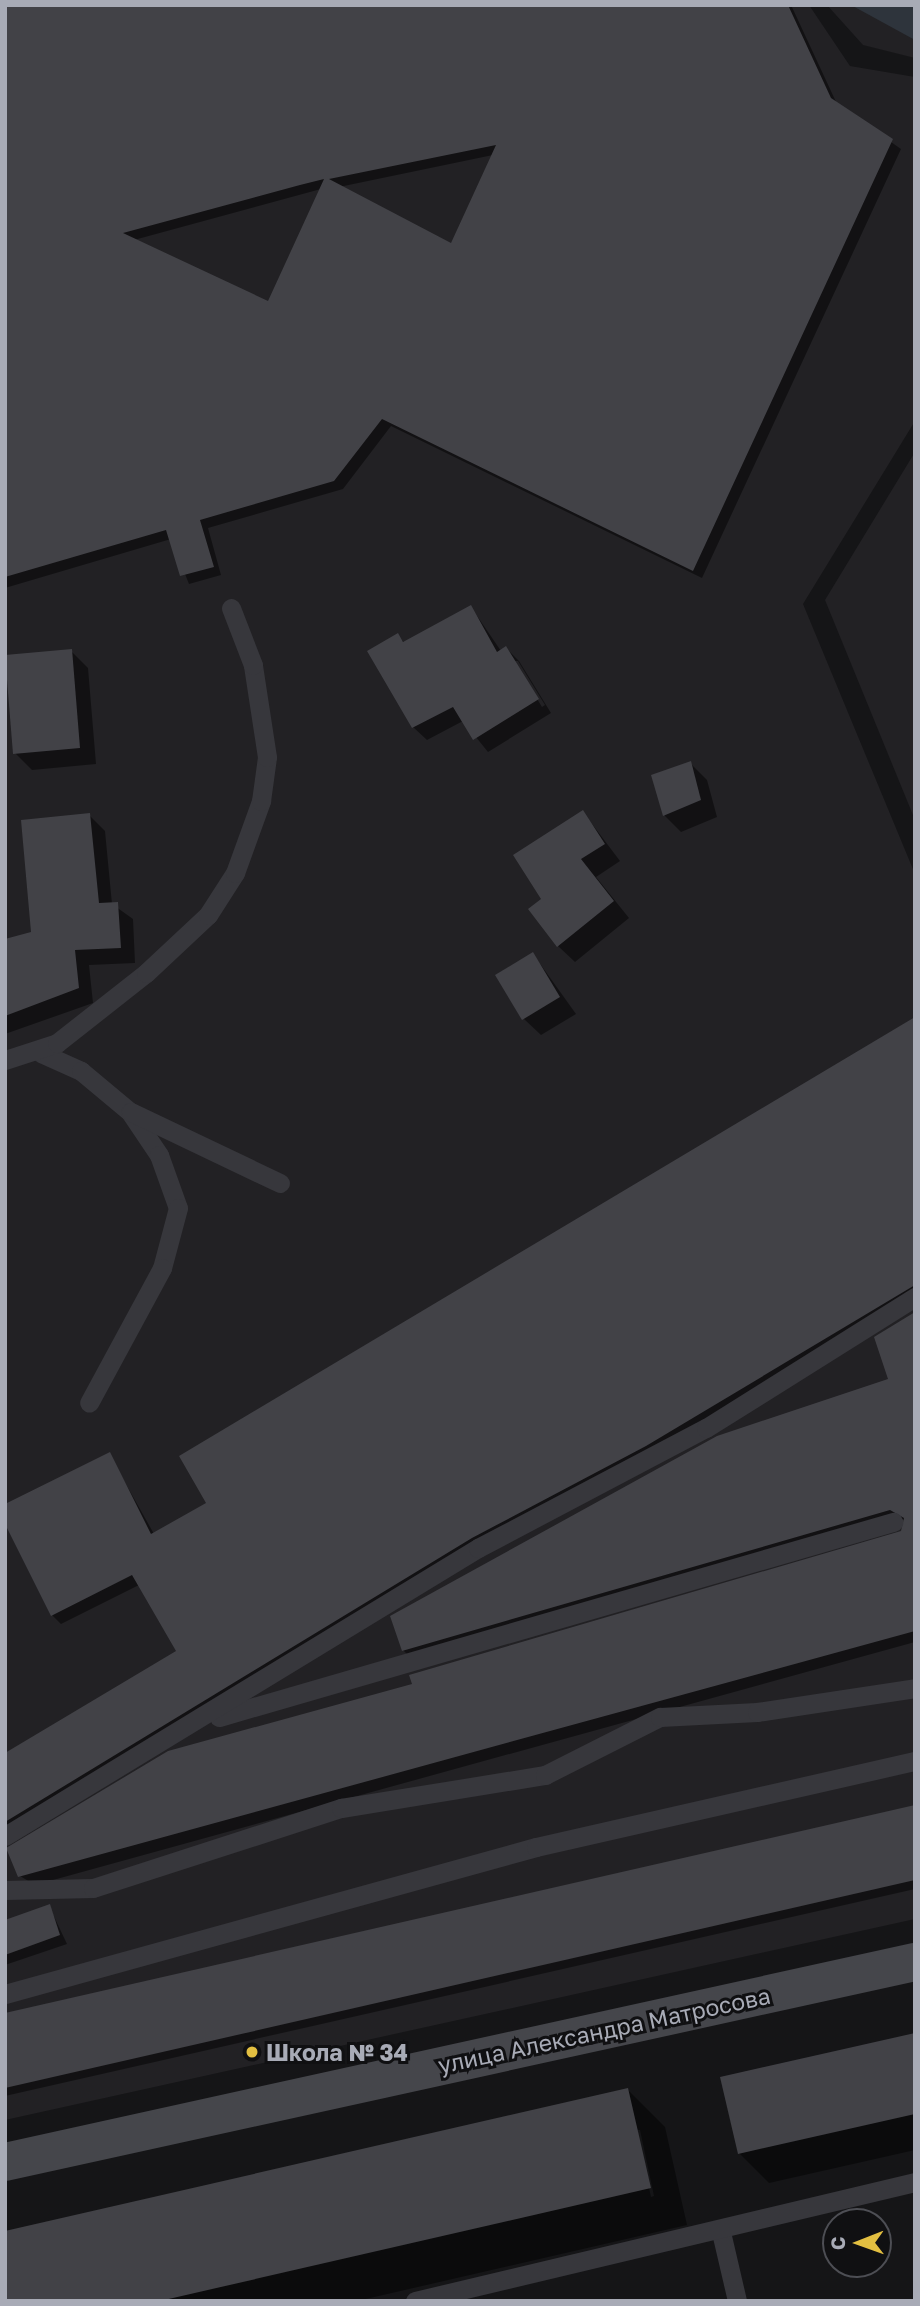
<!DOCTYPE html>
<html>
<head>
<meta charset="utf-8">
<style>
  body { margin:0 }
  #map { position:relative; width:920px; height:2306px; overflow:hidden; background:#151517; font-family:"Golos Text",sans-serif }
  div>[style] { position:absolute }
  .built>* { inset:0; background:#222124 }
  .water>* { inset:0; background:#2e343c }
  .shadow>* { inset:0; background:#0007 }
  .building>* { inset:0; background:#424247 }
  .lane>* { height:19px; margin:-9.5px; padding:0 9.5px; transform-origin:9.5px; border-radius:9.5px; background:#37373c }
  .secondary>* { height:38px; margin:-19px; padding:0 19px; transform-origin:19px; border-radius:19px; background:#45464b }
  .dots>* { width:19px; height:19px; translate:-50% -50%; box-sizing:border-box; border:4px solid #101012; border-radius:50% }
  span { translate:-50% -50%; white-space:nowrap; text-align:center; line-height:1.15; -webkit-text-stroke:6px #101012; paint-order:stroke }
  .street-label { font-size:23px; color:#a8abb6 }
  .poi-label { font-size:23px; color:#a8abb6; font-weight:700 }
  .left { translate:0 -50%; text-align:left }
  .frame { position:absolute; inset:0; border:7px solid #a8abb6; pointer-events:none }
  .north { position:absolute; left:822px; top:2208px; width:70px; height:70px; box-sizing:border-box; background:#101012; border:2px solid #4d4e54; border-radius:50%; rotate:269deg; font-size:19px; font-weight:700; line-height:28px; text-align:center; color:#a8abb6 }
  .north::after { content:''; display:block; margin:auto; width:24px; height:32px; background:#e3bf41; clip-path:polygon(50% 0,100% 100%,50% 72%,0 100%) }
</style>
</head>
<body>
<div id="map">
  <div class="built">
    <div style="clip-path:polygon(5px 5px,809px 5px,850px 66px,915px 77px,915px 421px,803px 604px,915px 874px,915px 1919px,5px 2120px)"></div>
    <div style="clip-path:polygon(827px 5px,915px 5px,915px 58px,863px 45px)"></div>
    <div style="clip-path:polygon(915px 452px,915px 820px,825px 600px)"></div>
  </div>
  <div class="water">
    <div style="clip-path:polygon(851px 5px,915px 5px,915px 40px)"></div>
  </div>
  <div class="shadow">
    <div style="clip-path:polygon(evenodd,5px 5px,791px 5px,837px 104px,901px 149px,702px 578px,391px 426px,343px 489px,208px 528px,221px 575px,189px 584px,171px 539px,5px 588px,5px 5px,493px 155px,452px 246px,339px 187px,493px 155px,5px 5px,321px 189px,269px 303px,134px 240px,321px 189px)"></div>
    <div style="clip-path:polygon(evenodd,471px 607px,501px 651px,506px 648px,519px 661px,551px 713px,488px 752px,463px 721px,427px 740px,413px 727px,397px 636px,405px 643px,471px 607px,514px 661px,518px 661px,545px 705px,542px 707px,514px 661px)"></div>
    <div style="clip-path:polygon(71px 651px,88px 668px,96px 764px,32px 770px,15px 753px)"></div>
    <div style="clip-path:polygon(690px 763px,707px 780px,717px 817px,681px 832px,665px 816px,653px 776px)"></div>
    <div style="clip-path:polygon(583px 812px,620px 861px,596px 877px,629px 918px,575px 962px,558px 946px)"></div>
    <div style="clip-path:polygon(89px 815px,105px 831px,112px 904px,133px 919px,135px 963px,89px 965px,93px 1003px,5px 1034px,5px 941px,33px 933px)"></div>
    <div style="clip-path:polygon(533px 954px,576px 1014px,541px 1035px,524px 1019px)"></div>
    <div style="clip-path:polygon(915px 1019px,915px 1297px,5px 1840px,5px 1755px,178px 1652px,139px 1585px,61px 1624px,52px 1615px,109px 1454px,154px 1534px,209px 1503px)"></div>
    <div style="clip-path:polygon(915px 1312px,915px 1642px,35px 1885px,20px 1876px,414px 1685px,903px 1532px,905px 1521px,900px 1518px,412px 1659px,403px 1650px,890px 1380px)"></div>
    <div style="clip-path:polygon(915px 1806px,915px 1889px,5px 2096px,5px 2015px)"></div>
    <div style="clip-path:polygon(49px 1906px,67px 1944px,5px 1965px,5px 1922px)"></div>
    <div style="clip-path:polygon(915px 2035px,915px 2150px,769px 2183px,739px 2153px)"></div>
    <div style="clip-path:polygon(evenodd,627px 2089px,665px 2127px,687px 2225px,357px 2301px,5px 2301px,627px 2089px,636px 2130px,640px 2130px,654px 2196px,651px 2197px,636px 2130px)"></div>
  </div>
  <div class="building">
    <div style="clip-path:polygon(evenodd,5px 5px,788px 5px,831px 98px,893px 139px,693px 571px,382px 419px,334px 481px,200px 520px,214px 567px,180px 576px,166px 530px,5px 577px,5px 5px,496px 145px,451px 243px,329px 179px,496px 145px,5px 5px,324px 179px,268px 301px,123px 233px,300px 185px,324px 179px)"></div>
    <div style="clip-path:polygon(471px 605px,497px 652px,506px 646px,539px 699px,473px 740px,453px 707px,412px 728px,367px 651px,398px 633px,403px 642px)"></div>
    <div style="clip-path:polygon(72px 649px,80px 748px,13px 754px,5px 655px)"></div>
    <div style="clip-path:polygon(691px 761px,701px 800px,663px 816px,651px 775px)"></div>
    <div style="clip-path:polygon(583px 810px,605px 844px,581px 859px,614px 901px,557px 947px,528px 909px,541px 899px,513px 855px)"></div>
    <div style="clip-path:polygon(90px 813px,99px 903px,118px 902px,121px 948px,75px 950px,79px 988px,5px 1016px,5px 939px,31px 932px,21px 820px)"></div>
    <div style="clip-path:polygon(533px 952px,560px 997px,522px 1020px,495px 975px)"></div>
    <div style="clip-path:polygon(915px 1017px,915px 1285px,646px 1446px,472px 1538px,5px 1822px,5px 1753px,176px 1651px,132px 1575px,51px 1616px,5px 1524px,5px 1504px,110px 1452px,151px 1534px,206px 1503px,179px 1456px)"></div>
    <div style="clip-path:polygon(915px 1312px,915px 1631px,18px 1877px,6px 1848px,168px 1751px,412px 1684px,409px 1675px,901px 1531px,904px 1518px,890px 1510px,402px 1651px,390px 1616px,717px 1436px,888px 1379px,874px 1337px)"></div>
    <div style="clip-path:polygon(915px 1805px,915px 1880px,5px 2088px,5px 2013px)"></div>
    <div style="clip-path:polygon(50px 1904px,60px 1935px,5px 1955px,5px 1920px)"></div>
    <div style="clip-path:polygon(915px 2033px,915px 2114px,738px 2154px,720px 2077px)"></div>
    <div style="clip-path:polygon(628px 2088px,651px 2188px,160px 2301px,5px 2301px,5px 2231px)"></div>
  </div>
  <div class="lane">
    <div style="left:41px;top:1053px;width:44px;rotate:24.2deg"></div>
    <div style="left:81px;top:1071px;width:64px;rotate:39.9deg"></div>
    <div style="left:130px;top:1112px;width:52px;rotate:56deg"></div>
    <div style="left:159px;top:1155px;width:56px;rotate:70.3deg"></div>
    <div style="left:178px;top:1208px;width:62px;rotate:104.9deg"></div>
    <div style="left:162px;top:1268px;width:153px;rotate:118.4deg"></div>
    <div style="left:5px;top:1060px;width:55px;rotate:-18.1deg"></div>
    <div style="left:57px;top:1043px;width:113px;rotate:-38.2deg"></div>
    <div style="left:146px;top:973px;width:85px;rotate:-43.1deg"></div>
    <div style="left:208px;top:915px;width:50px;rotate:-57.3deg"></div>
    <div style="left:235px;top:873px;width:77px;rotate:-70.1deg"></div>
    <div style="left:261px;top:801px;width:44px;rotate:-82.2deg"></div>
    <div style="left:267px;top:757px;width:93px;rotate:-98.7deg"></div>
    <div style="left:253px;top:665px;width:61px;rotate:-111.1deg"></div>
    <div style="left:131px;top:1112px;width:165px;rotate:25.5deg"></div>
    <div style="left:219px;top:1717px;width:702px;rotate:-16.14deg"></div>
    <div style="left:5px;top:1836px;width:554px;rotate:-31.34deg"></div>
    <div style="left:478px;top:1548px;width:258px;rotate:-27.8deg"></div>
    <div style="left:706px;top:1428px;width:247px;rotate:-32.1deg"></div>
    <div style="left:5px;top:1890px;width:88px;rotate:-1.3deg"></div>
    <div style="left:93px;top:1888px;width:261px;rotate:-17.9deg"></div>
    <div style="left:341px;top:1808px;width:207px;rotate:-9.2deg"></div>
    <div style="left:545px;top:1775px;width:129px;rotate:-26.8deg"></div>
    <div style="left:660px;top:1717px;width:97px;rotate:-3deg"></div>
    <div style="left:757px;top:1712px;width:160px;rotate:-8.6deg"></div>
    <div style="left:5px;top:1994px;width:551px;rotate:-15.47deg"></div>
    <div style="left:536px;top:1847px;width:389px;rotate:-12.8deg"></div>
    <div style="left:721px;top:2232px;width:71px;rotate:76.9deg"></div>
    <div style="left:415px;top:2301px;width:514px;rotate:-13.39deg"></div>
  </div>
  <div class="secondary">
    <div style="left:5px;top:2162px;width:932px;rotate:-12.4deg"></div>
  </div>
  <div class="dots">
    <div style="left:252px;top:2052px;background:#e3bf41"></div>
  </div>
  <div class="street-label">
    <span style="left:604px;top:2030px;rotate:-12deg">улица Александра Матросова</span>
  </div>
  <div class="poi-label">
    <span class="left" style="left:266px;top:2052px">Школа № 34</span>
  </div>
  <div class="frame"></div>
  <div class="north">С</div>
</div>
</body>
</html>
